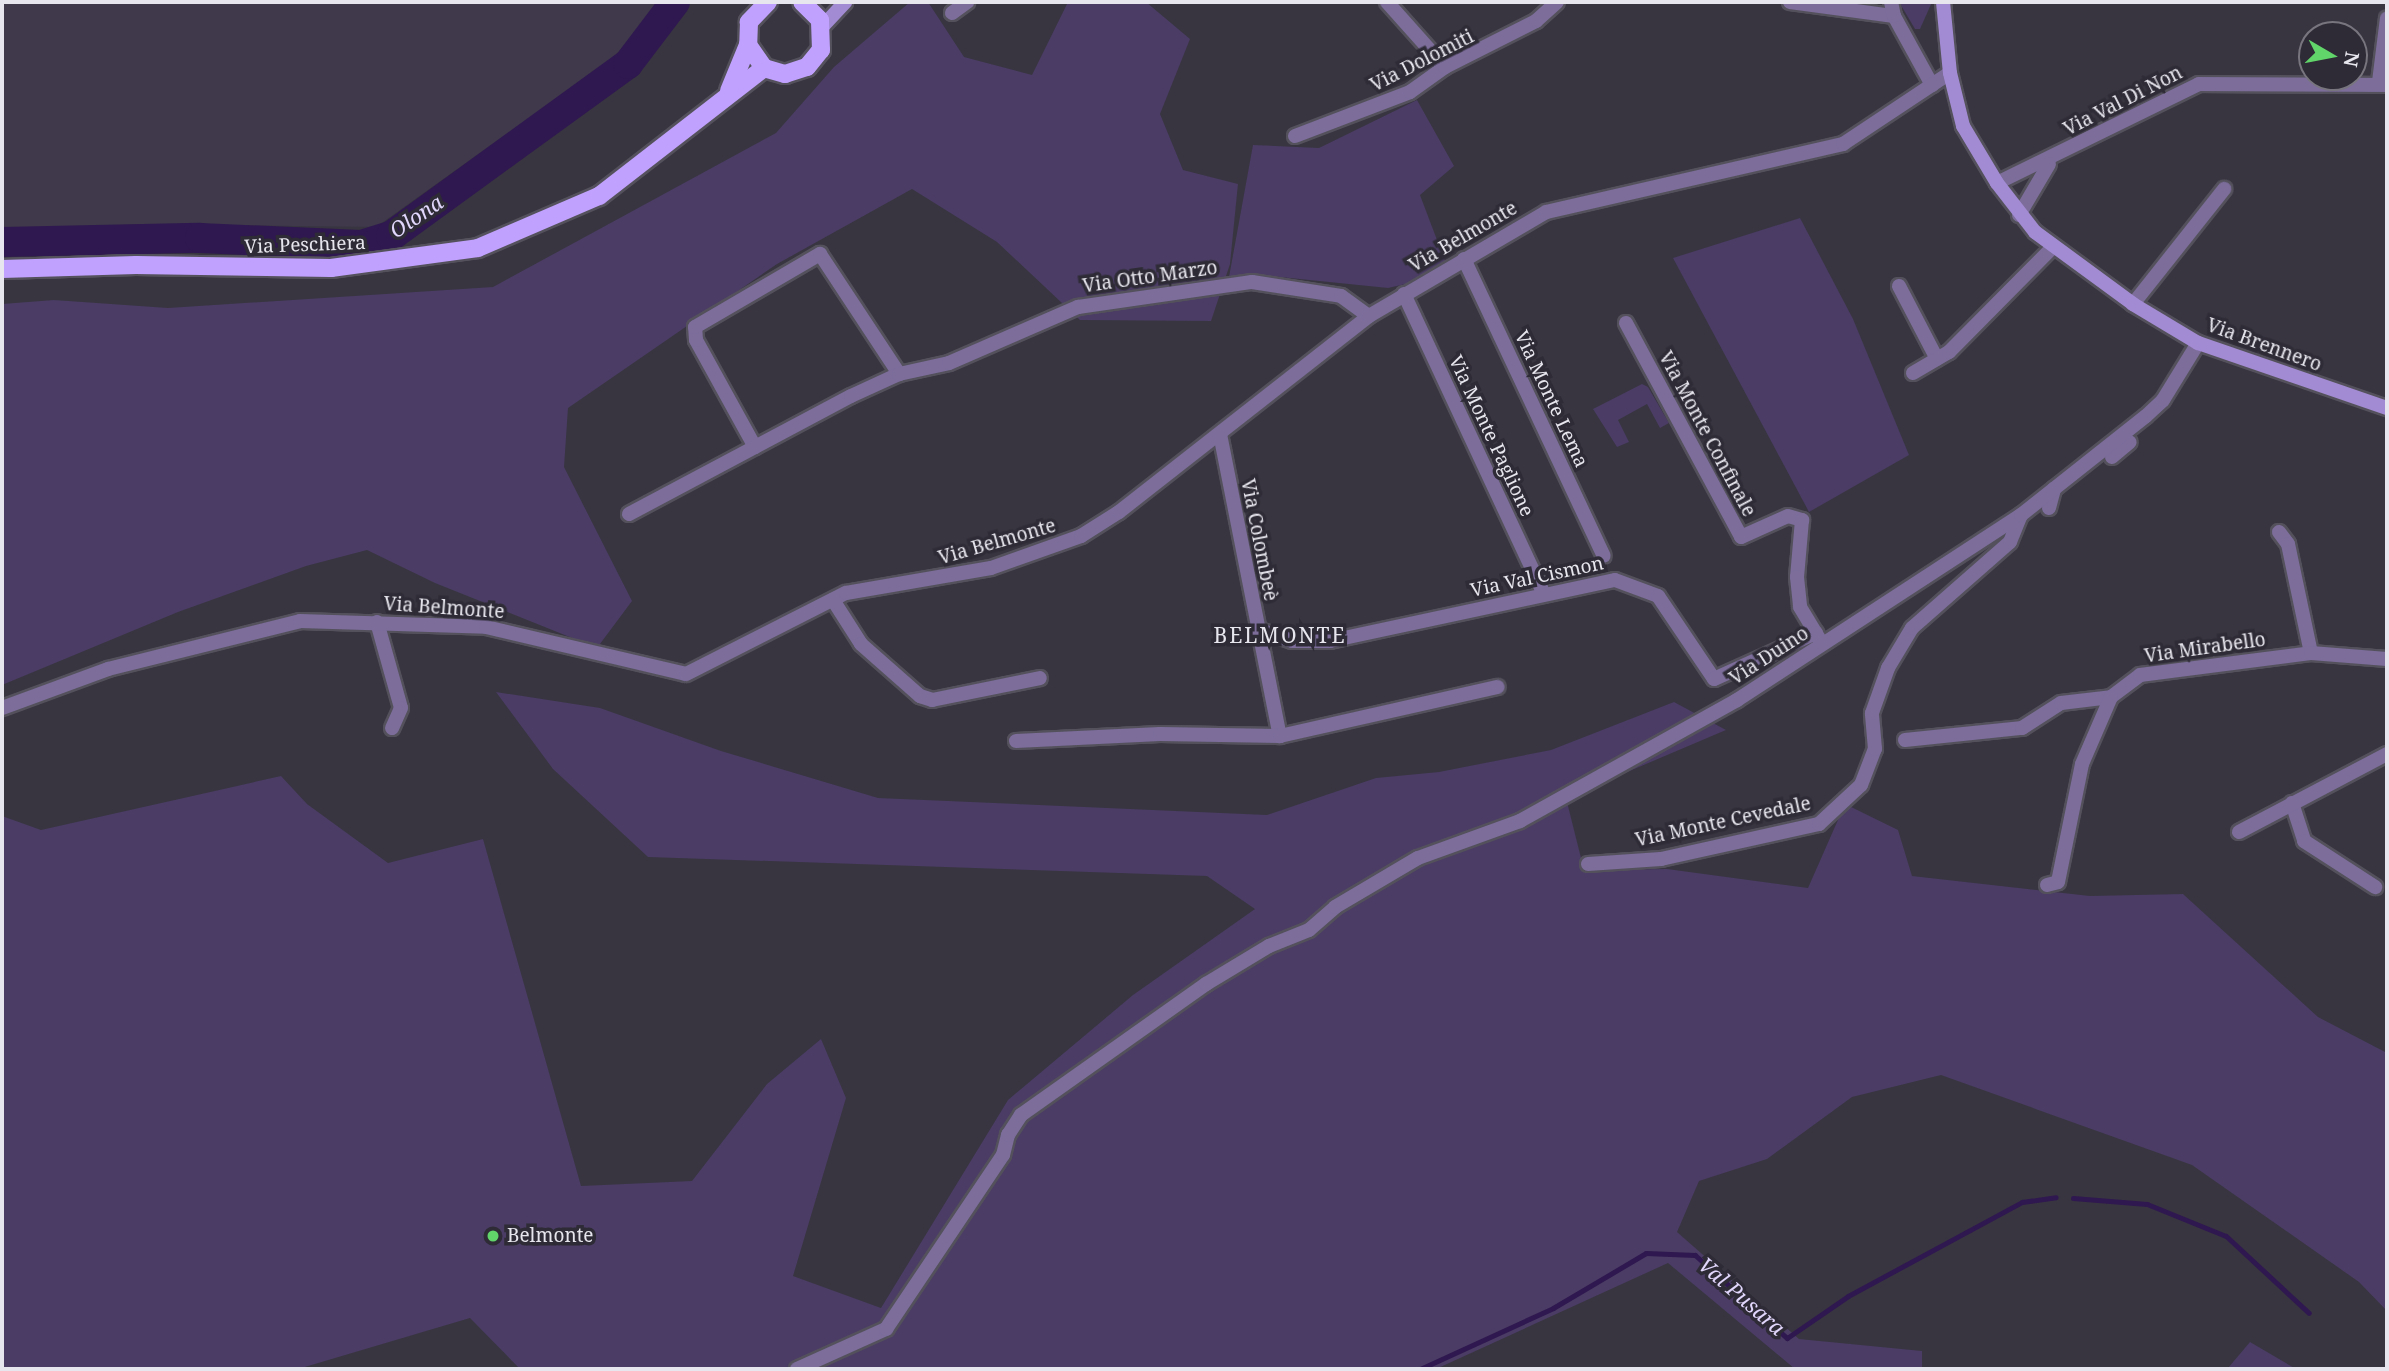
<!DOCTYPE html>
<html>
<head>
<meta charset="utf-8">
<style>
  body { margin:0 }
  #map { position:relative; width:2389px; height:1371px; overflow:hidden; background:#383540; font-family:"Noto Serif",serif }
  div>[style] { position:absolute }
  .built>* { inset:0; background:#3f394b }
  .green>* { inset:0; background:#4a3c64 }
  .stream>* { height:5px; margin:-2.5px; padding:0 2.5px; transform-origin:2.5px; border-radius:2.5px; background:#2f184f }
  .river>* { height:30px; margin:-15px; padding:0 15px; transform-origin:15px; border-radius:15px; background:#2f184f }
  .roads { filter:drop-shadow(2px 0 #54515c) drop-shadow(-2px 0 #54515c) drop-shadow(0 2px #54515c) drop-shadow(0 -2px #54515c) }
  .street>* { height:14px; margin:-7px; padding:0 7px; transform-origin:7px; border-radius:7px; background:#7c6d9b }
  .secondary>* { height:14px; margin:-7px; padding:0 7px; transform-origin:7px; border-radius:7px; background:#a38bd3 }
  .primary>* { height:18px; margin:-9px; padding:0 9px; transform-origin:9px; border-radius:9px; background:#c1a1fe }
  .dots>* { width:19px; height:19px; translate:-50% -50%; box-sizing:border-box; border:4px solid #2e2b36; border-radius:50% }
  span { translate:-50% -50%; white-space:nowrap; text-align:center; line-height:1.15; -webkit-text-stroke:7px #2e2b36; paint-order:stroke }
  .street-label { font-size:19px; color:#e7e5ed }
  .poi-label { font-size:19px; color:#e7e5ed }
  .left { translate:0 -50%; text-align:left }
  .water-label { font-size:21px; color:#e1d6fb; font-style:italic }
  .neighbourhood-label { font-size:21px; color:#e7e5ed; letter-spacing:2px }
  .frame { position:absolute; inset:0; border:4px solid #e7e5ed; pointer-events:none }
  .north { position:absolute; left:2298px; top:21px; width:70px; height:70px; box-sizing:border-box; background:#2e2b36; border:2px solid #78757f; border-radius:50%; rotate:100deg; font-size:19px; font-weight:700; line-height:28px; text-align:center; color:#e7e5ed }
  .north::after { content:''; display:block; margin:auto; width:24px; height:32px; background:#61d46a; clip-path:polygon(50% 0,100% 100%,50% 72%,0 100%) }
</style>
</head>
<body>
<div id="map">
  <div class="built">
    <div style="clip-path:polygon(2px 2px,662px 2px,612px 59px,376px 227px,148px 224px,2px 229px)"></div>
  </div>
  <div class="green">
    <div style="clip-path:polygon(910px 2px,928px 2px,964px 57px,1032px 75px,1068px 2px,1146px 2px,1190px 39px,1160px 114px,1183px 170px,1238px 184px,1230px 264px,1211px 321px,1080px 320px,997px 242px,912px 189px,777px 264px,568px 408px,564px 467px,632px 601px,597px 648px,435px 583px,367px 550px,306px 566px,178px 612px,2px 685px,2px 304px,54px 300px,168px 308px,493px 287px,776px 133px,834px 67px)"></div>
    <div style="clip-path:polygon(1899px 2px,1932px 2px,1920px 29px,1915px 29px)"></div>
    <div style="clip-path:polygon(1417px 100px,1454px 166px,1420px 195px,1445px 261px,1410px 283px,1388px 288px,1250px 274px,1229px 277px,1253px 145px,1319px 148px)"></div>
    <div style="clip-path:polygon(1800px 218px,1853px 319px,1909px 455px,1809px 512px,1673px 258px)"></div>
    <div style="clip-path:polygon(1642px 384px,1648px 387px,1669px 423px,1660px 428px,1647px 404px,1618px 420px,1629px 442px,1617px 447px,1593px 409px)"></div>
    <div style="clip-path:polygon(496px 692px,600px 708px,721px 751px,878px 798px,1267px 815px,1376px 778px,1439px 772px,1551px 750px,1674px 702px,1726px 730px,1566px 798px,1584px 870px,1667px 869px,1808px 888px,1845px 804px,1898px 830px,1912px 876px,2090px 896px,2183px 894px,2318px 1017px,2387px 1053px,2387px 1311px,2359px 1282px,2192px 1165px,1941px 1075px,1852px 1097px,1767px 1159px,1699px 1181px,1677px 1232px,1799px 1339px,1922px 1351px,1922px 1369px,1795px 1369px,1668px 1263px,1436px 1369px,520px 1369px,470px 1318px,298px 1369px,2px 1369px,2px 816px,41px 830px,281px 776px,307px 804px,388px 863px,483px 839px,581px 1186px,692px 1181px,767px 1084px,821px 1039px,846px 1098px,793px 1276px,881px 1308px,1008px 1100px,1133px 995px,1255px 909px,1207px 876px,648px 857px,553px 769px)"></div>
    <div style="clip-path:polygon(2250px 1342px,2296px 1369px,2228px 1368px)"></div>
  </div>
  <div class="stream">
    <div style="left:2073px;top:1198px;width:74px;rotate:4.6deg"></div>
    <div style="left:2147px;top:1204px;width:85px;rotate:22.1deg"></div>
    <div style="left:2226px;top:1236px;width:113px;rotate:42.9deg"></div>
    <div style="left:1420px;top:1369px;width:146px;rotate:-24.6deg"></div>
    <div style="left:1553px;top:1308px;width:108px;rotate:-30.6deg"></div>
    <div style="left:1646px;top:1253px;width:49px;rotate:2.3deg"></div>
    <div style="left:1695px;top:1255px;width:124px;rotate:42.1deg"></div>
    <div style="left:1787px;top:1338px;width:74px;rotate:-34.5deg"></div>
    <div style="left:1848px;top:1296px;width:198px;rotate:-28.4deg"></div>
    <div style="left:2022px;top:1202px;width:34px;rotate:-8deg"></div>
  </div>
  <div class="river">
    <div style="left:2px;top:242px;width:198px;rotate:-1.2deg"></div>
    <div style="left:200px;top:238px;width:161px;rotate:2.5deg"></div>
    <div style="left:361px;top:245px;width:31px;rotate:-17deg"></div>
    <div style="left:391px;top:236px;width:293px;rotate:-36deg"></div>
    <div style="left:628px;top:64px;width:78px;rotate:-52.8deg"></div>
  </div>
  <div class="roads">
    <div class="street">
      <div style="left:1387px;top:2px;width:87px;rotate:48.3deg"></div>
      <div style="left:1790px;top:2px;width:105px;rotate:7.7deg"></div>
      <div style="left:1894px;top:16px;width:79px;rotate:61.2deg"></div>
      <div style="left:1891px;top:2px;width:14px;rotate:78deg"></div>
      <div style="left:952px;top:13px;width:19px;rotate:-36deg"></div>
      <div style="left:2379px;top:82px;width:64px;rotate:-82.9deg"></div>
      <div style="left:1295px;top:136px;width:123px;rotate:-20.9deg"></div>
      <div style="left:1410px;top:92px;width:43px;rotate:-35.5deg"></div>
      <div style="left:1445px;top:67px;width:102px;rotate:-26.8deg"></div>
      <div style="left:1536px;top:21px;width:28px;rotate:-42deg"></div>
      <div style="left:1997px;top:183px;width:225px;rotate:-26.1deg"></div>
      <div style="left:2199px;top:84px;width:188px;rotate:0.3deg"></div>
      <div style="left:2019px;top:215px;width:59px;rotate:-59.5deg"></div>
      <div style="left:1464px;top:259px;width:328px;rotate:64.8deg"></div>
      <div style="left:1899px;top:286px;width:82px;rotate:62.5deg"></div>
      <div style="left:1404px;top:294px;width:331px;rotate:65deg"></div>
      <div style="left:2133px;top:304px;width:147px;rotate:-51.6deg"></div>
      <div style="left:1626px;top:323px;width:243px;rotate:61.7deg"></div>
      <div style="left:1741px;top:537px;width:51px;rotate:-24.1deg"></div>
      <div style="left:1788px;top:516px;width:15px;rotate:16deg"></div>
      <div style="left:1802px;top:520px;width:57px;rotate:95deg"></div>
      <div style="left:1797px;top:577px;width:30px;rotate:84deg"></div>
      <div style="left:1800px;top:607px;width:39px;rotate:59deg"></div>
      <div style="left:1913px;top:373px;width:42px;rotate:-30.3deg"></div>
      <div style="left:1949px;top:352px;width:148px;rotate:-45.3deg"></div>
      <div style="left:1220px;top:434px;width:308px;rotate:78.8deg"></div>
      <div style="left:755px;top:447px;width:122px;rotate:-118.9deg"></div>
      <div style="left:696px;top:340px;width:13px;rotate:-94deg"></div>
      <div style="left:695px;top:327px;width:145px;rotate:-30.3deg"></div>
      <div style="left:820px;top:254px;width:144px;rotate:56.6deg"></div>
      <div style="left:2112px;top:457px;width:23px;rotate:-40deg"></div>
      <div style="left:2049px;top:508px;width:20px;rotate:-75deg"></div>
      <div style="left:629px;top:514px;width:251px;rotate:-28deg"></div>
      <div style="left:851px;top:396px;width:53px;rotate:-24.6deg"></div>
      <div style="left:899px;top:374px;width:51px;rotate:-12.4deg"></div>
      <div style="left:949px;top:363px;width:141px;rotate:-23.5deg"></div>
      <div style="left:1078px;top:307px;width:176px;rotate:-8.2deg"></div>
      <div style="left:1252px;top:282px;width:90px;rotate:8.9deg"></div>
      <div style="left:1341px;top:296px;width:34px;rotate:36deg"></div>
      <div style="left:2279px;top:532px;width:15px;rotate:53deg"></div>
      <div style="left:2288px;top:544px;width:111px;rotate:78.1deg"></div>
      <div style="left:833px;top:600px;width:52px;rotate:57.5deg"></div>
      <div style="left:861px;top:644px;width:79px;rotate:41.4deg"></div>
      <div style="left:920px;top:696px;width:13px;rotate:18deg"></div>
      <div style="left:932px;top:700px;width:110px;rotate:-11.5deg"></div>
      <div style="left:377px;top:622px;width:89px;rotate:74.4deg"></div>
      <div style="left:401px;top:708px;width:22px;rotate:114deg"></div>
      <div style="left:1256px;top:629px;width:38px;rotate:18deg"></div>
      <div style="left:1292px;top:641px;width:38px"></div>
      <div style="left:1330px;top:641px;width:291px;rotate:-12.1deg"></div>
      <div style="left:1615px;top:580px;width:46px;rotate:20.4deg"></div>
      <div style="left:1658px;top:596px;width:100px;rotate:56deg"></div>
      <div style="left:1714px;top:679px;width:112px;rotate:-24.3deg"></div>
      <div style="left:2px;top:708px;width:113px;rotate:-20.2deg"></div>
      <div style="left:108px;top:669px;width:198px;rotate:-14deg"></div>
      <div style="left:300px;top:621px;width:186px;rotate:1.8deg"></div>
      <div style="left:486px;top:627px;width:205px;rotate:13.2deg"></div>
      <div style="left:686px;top:674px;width:179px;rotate:-26.9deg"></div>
      <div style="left:846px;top:593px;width:147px;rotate:-9.8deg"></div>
      <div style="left:991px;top:568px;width:96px;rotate:-19.6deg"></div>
      <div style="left:1081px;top:536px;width:45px;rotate:-32.3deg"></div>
      <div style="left:1119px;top:512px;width:318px;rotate:-38.1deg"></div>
      <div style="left:1369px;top:316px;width:205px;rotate:-30.4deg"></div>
      <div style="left:1546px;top:212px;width:305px;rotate:-12.9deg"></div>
      <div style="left:1843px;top:144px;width:128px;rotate:-33.6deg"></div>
      <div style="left:1905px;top:740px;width:118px;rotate:-5.9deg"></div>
      <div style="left:2022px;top:728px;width:46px;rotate:-32.7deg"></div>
      <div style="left:2061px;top:703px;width:50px;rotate:-6.8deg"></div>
      <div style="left:2111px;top:697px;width:36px;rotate:-37deg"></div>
      <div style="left:2140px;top:675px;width:172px;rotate:-7.3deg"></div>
      <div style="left:2311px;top:653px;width:76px;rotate:4.5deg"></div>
      <div style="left:1016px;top:741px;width:144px;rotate:-2.8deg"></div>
      <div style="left:1160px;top:734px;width:120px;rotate:1deg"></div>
      <div style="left:1280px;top:736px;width:223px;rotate:-12.7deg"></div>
      <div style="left:2292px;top:803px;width:40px;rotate:72deg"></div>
      <div style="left:2304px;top:841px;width:85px;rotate:32.9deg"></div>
      <div style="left:2239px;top:832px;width:167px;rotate:-27.8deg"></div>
      <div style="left:1588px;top:864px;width:73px;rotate:-3.9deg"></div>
      <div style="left:1661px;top:859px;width:162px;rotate:-12.5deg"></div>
      <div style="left:1819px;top:824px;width:57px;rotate:-42.9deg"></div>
      <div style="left:1861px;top:785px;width:39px;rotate:-69deg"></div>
      <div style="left:1875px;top:749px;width:36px;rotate:-95deg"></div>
      <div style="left:1872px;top:713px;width:48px;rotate:-70.4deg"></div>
      <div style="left:1888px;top:668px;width:47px;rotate:-59deg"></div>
      <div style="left:1912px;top:628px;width:130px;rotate:-41.3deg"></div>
      <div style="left:2010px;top:542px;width:29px;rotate:-68deg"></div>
      <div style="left:2047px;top:885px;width:11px;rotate:-15deg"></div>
      <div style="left:2058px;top:882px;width:120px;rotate:-78.5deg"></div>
      <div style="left:2082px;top:764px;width:73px;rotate:-66.6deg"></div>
      <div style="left:797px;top:1369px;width:98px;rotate:-24.2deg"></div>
      <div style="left:886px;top:1329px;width:210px;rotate:-56.1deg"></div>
      <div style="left:1003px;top:1155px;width:21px;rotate:-76deg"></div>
      <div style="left:1008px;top:1135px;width:24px;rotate:-57deg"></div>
      <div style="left:1021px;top:1115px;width:227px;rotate:-35.3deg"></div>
      <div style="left:1206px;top:984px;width:74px;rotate:-31.1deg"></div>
      <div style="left:1269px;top:946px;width:43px;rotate:-21.8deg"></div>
      <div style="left:1309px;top:930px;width:35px;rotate:-41deg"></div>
      <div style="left:1335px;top:907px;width:96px;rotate:-30.6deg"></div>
      <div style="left:1418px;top:858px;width:109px;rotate:-19.9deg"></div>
      <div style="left:1520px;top:821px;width:248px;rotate:-29.1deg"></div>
      <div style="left:1737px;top:700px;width:339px;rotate:-33.1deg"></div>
      <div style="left:2021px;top:515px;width:159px;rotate:-38.4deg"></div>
      <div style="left:2146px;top:416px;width:23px;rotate:-43deg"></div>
      <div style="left:2163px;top:400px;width:67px;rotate:-58.4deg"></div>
    </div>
    <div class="secondary">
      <div style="left:1943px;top:2px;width:71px;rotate:84.4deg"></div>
      <div style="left:1950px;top:73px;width:55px;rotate:76.2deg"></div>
      <div style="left:1963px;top:126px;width:66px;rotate:59.2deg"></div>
      <div style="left:1997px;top:183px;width:62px;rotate:52.2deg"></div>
      <div style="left:2035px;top:232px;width:122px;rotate:36.3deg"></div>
      <div style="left:2133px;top:304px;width:76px;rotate:31deg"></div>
      <div style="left:2198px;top:343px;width:200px;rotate:19deg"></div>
      <div style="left:822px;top:27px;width:34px;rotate:-47deg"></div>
    </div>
    <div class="primary">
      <div style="left:768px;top:2px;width:28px;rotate:134deg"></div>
      <div style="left:749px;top:22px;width:23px;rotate:92deg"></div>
      <div style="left:748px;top:45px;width:28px;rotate:55deg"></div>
      <div style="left:764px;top:68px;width:22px;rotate:16deg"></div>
      <div style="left:785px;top:74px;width:23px;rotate:-18deg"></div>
      <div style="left:807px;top:67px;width:22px;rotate:-51deg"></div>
      <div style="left:821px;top:50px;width:30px;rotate:-92deg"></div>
      <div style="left:820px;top:20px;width:25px;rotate:-135deg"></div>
      <div style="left:729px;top:91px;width:50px;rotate:-67.6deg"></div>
      <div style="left:2px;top:269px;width:134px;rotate:-1.7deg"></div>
      <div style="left:136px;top:265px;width:195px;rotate:0.9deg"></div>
      <div style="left:331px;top:268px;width:148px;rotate:-7.7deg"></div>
      <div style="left:478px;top:248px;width:132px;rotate:-23.3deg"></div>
      <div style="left:599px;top:196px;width:209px;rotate:-37.8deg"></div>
    </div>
  </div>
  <div class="dots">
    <div style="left:493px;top:1236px;background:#61d46a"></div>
  </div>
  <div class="street-label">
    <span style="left:1422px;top:61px;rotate:-27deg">Via Dolomiti</span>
    <span style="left:2123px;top:101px;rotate:-27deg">Via Val Di Non</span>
    <span style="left:1463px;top:237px;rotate:-30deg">Via Belmonte</span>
    <span style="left:305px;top:245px;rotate:-2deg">Via Peschiera</span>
    <span style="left:1150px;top:277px;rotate:-8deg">Via Otto Marzo</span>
    <span style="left:2264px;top:345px;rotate:20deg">Via Brennero</span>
    <span style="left:1551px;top:399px;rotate:65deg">Via Monte Lema</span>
    <span style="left:1707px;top:434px;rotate:62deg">Via Monte Confinale</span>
    <span style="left:1491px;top:436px;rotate:65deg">Via Monte Paglione</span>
    <span style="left:1259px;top:540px;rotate:79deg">Via Colombeè</span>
    <span style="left:997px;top:542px;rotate:-16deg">Via Belmonte</span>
    <span style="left:1537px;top:577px;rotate:-12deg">Via Val Cismon</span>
    <span style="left:444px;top:608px;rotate:4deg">Via Belmonte</span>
    <span style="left:2205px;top:648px;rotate:-8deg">Via Mirabello</span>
    <span style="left:1769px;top:656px;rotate:-33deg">Via Duino</span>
    <span style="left:1723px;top:822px;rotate:-12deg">Via Monte Cevedale</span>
  </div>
  <div class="poi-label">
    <span class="left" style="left:507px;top:1236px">Belmonte</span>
  </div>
  <div class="water-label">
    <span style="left:416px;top:216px;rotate:-34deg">Olona</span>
    <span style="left:1742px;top:1296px;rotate:41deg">Val Pusara</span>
  </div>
  <div class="neighbourhood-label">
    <span style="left:1280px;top:635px">BELMONTE</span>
  </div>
  <div class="frame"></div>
  <div class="north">N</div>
</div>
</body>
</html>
